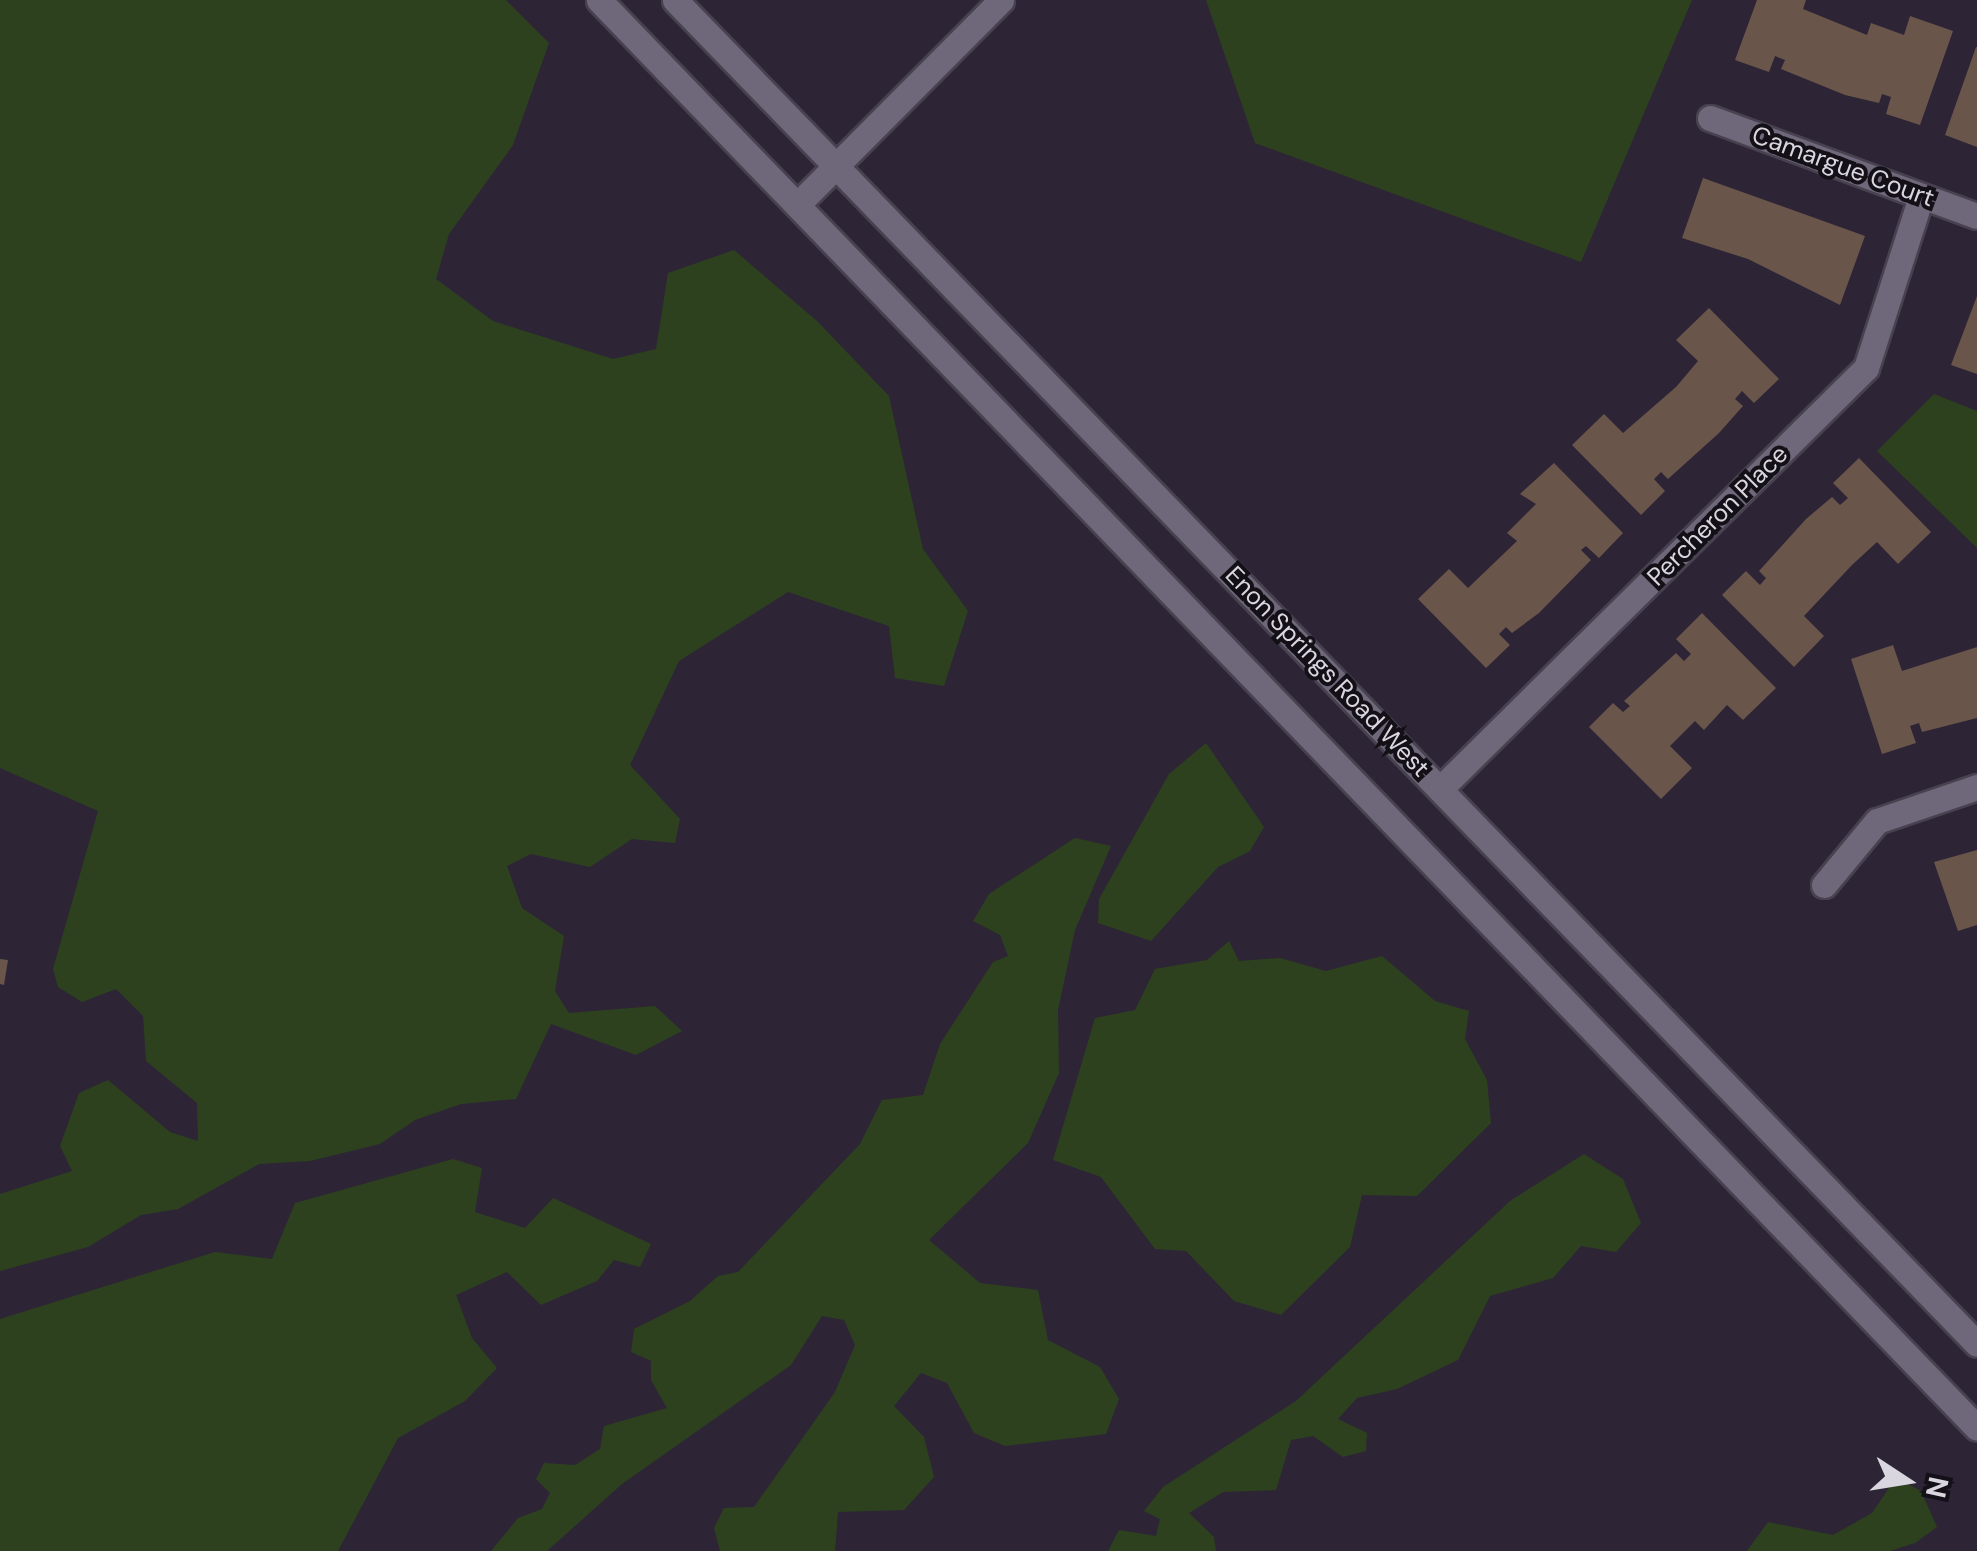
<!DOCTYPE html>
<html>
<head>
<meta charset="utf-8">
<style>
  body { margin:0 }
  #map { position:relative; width:1977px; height:1551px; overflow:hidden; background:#2d2536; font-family:"DM Sans",sans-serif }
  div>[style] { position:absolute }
  .green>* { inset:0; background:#2d411e }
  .building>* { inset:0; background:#69554a }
  .roads { filter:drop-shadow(2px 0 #484250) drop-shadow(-2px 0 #484250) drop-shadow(0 2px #484250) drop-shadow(0 -2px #484250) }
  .minor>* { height:25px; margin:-12.5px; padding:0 12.5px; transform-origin:12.5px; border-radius:12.5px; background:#6f677a }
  span { translate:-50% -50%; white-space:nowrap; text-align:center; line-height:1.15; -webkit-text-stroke:8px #131017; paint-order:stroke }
  .street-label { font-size:25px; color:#dad6e0 }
  .north { position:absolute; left:1857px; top:1431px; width:100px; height:100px; -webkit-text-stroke:8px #131017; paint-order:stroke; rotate:102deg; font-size:28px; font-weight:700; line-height:40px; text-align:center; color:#dad6e0 }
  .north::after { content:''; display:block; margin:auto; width:35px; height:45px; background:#dad6e0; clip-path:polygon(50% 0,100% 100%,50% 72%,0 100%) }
</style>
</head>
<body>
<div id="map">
  <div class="green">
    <div style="clip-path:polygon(0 0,506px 0,549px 43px,513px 145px,449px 234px,436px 279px,493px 321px,613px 359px,656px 349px,668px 273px,734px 250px,817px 321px,889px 396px,923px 549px,968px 611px,944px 686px,895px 678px,889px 626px,788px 592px,679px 661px,630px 765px,680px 819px,675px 843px,632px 839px,590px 867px,531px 854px,507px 866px,522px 908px,564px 936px,555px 991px,569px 1013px,655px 1006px,682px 1031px,636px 1055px,551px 1024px,516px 1099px,461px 1104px,415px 1120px,380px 1144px,310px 1161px,259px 1164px,178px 1209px,141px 1215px,88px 1247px,0 1271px,0 1194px,72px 1171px,60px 1146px,79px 1093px,108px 1080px,170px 1132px,198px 1141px,197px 1103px,146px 1061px,143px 1016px,116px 989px,82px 1002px,58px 987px,53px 969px,98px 811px,0 768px)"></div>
    <div style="clip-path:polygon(1206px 0,1692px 0,1581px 262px,1255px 143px)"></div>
    <div style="clip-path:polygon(1934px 394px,1977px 411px,1977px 548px,1877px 451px)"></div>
    <div style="clip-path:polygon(1206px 743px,1264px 827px,1250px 851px,1218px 867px,1151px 941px,1098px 923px,1099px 899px,1169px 774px)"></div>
    <div style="clip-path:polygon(1075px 838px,1111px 846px,1075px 930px,1058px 1010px,1059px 1073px,1028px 1143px,929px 1240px,980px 1283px,1038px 1290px,1048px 1340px,1100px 1367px,1119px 1399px,1106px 1434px,1005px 1446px,974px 1433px,947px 1383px,921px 1373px,894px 1406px,924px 1437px,934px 1477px,904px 1510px,838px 1512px,835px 1551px,720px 1551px,714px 1528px,724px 1508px,754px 1507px,835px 1392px,855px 1345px,844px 1320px,822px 1316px,791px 1365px,622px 1484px,547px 1551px,491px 1551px,518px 1518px,542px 1509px,550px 1493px,536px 1479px,544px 1463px,575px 1465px,600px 1449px,604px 1426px,667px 1408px,651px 1380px,651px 1361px,631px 1352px,634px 1329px,690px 1301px,718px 1276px,738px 1272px,860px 1144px,882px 1100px,923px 1095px,940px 1044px,993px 962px,1008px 956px,1000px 935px,973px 921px,989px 894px)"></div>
    <div style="clip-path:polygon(1229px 941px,1239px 961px,1280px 958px,1326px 971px,1382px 956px,1435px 1001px,1469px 1011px,1465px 1039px,1487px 1080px,1491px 1123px,1417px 1196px,1362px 1195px,1350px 1247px,1281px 1315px,1234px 1301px,1186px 1251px,1155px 1249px,1101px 1177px,1053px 1160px,1095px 1018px,1135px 1010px,1155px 969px,1207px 960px)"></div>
    <div style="clip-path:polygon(1584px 1154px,1623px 1179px,1641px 1223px,1616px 1252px,1581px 1246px,1553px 1278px,1490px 1296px,1458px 1360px,1397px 1389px,1357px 1398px,1338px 1419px,1367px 1433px,1366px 1451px,1343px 1457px,1313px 1436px,1291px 1440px,1276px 1490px,1223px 1492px,1189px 1513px,1214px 1537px,1216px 1551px,1108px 1551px,1119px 1530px,1156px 1536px,1160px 1519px,1144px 1511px,1163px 1487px,1296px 1401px,1510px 1201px)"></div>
    <div style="clip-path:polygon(453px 1159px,482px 1168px,475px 1212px,525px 1228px,553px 1198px,651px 1244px,640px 1267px,614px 1260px,597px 1281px,541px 1305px,507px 1272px,456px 1295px,472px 1338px,497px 1368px,465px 1401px,398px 1438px,338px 1551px,0 1551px,0 1319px,215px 1252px,272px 1259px,295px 1203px)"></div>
    <div style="clip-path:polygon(1896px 1478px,1921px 1491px,1937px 1527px,1915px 1543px,1890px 1551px,1747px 1551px,1768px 1522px,1833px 1535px,1872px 1513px)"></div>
  </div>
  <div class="building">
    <div style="clip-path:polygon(1757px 0,1806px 0,1803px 9px,1867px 35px,1871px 23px,1904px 35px,1910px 16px,1953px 31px,1920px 125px,1886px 114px,1891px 97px,1882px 94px,1879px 103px,1845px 95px,1781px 69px,1785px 60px,1775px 56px,1769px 72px,1735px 60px)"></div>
    <div style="clip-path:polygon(1976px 47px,1977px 47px,1977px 147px,1945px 135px)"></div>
    <div style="clip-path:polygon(1703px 178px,1865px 236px,1840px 305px,1748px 259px,1682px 238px)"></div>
    <div style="clip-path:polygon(1977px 296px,1977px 374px,1951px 365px)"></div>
    <div style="clip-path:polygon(1709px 308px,1779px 379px,1754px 403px,1742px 391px,1735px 399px,1743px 406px,1719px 433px,1668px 479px,1661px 472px,1654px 479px,1665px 491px,1641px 515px,1572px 445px,1604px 414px,1623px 433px,1676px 387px,1698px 361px,1676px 340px)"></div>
    <div style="clip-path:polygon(1859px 458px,1931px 532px,1898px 564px,1877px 542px,1852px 565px,1804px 616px,1824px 636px,1794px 667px,1722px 595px,1746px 571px,1760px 585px,1766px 578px,1759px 571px,1806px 519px,1832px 497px,1840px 505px,1848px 498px,1833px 483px)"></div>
    <div style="clip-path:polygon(1554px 463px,1623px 533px,1599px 558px,1586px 546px,1581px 550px,1591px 560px,1539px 613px,1512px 633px,1506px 627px,1499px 634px,1510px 645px,1486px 668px,1418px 599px,1449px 569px,1468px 588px,1517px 541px,1507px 533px,1536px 504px,1520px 494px)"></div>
    <div style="clip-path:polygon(1702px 613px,1776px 688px,1743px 720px,1727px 705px,1704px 730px,1695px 721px,1670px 746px,1692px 768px,1661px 799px,1589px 727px,1613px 703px,1623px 712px,1630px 706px,1624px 701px,1676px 653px,1684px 661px,1691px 654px,1676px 639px)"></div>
    <div style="clip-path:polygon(1893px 645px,1902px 671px,1977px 647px,1977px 718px,1922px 732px,1919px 723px,1910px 726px,1916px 743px,1882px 754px,1851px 659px)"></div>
    <div style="clip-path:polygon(1977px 850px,1977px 925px,1958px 931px,1934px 862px)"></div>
    <div style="clip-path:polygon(0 959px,8px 960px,4px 985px,0 984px)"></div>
  </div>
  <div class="roads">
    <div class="minor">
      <div style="left:599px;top:0;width:1984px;rotate:46.02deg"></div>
      <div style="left:675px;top:0;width:1871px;rotate:45.91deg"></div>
      <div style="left:1710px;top:118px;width:284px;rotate:20.2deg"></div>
      <div style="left:797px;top:205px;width:289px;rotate:-45.1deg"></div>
      <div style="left:1440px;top:789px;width:599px;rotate:-44.66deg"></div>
      <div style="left:1866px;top:368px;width:180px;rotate:-72.2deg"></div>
      <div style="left:1824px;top:885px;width:83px;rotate:-50.4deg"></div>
      <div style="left:1877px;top:821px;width:106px;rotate:-18.8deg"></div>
    </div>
  </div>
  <div class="street-label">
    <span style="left:1843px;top:167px;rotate:20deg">Camargue Court</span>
    <span style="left:1718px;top:516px;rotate:-45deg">Percheron Place</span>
    <span style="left:1327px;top:672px;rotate:46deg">Enon Springs Road West</span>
  </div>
  <div class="north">N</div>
</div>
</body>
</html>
